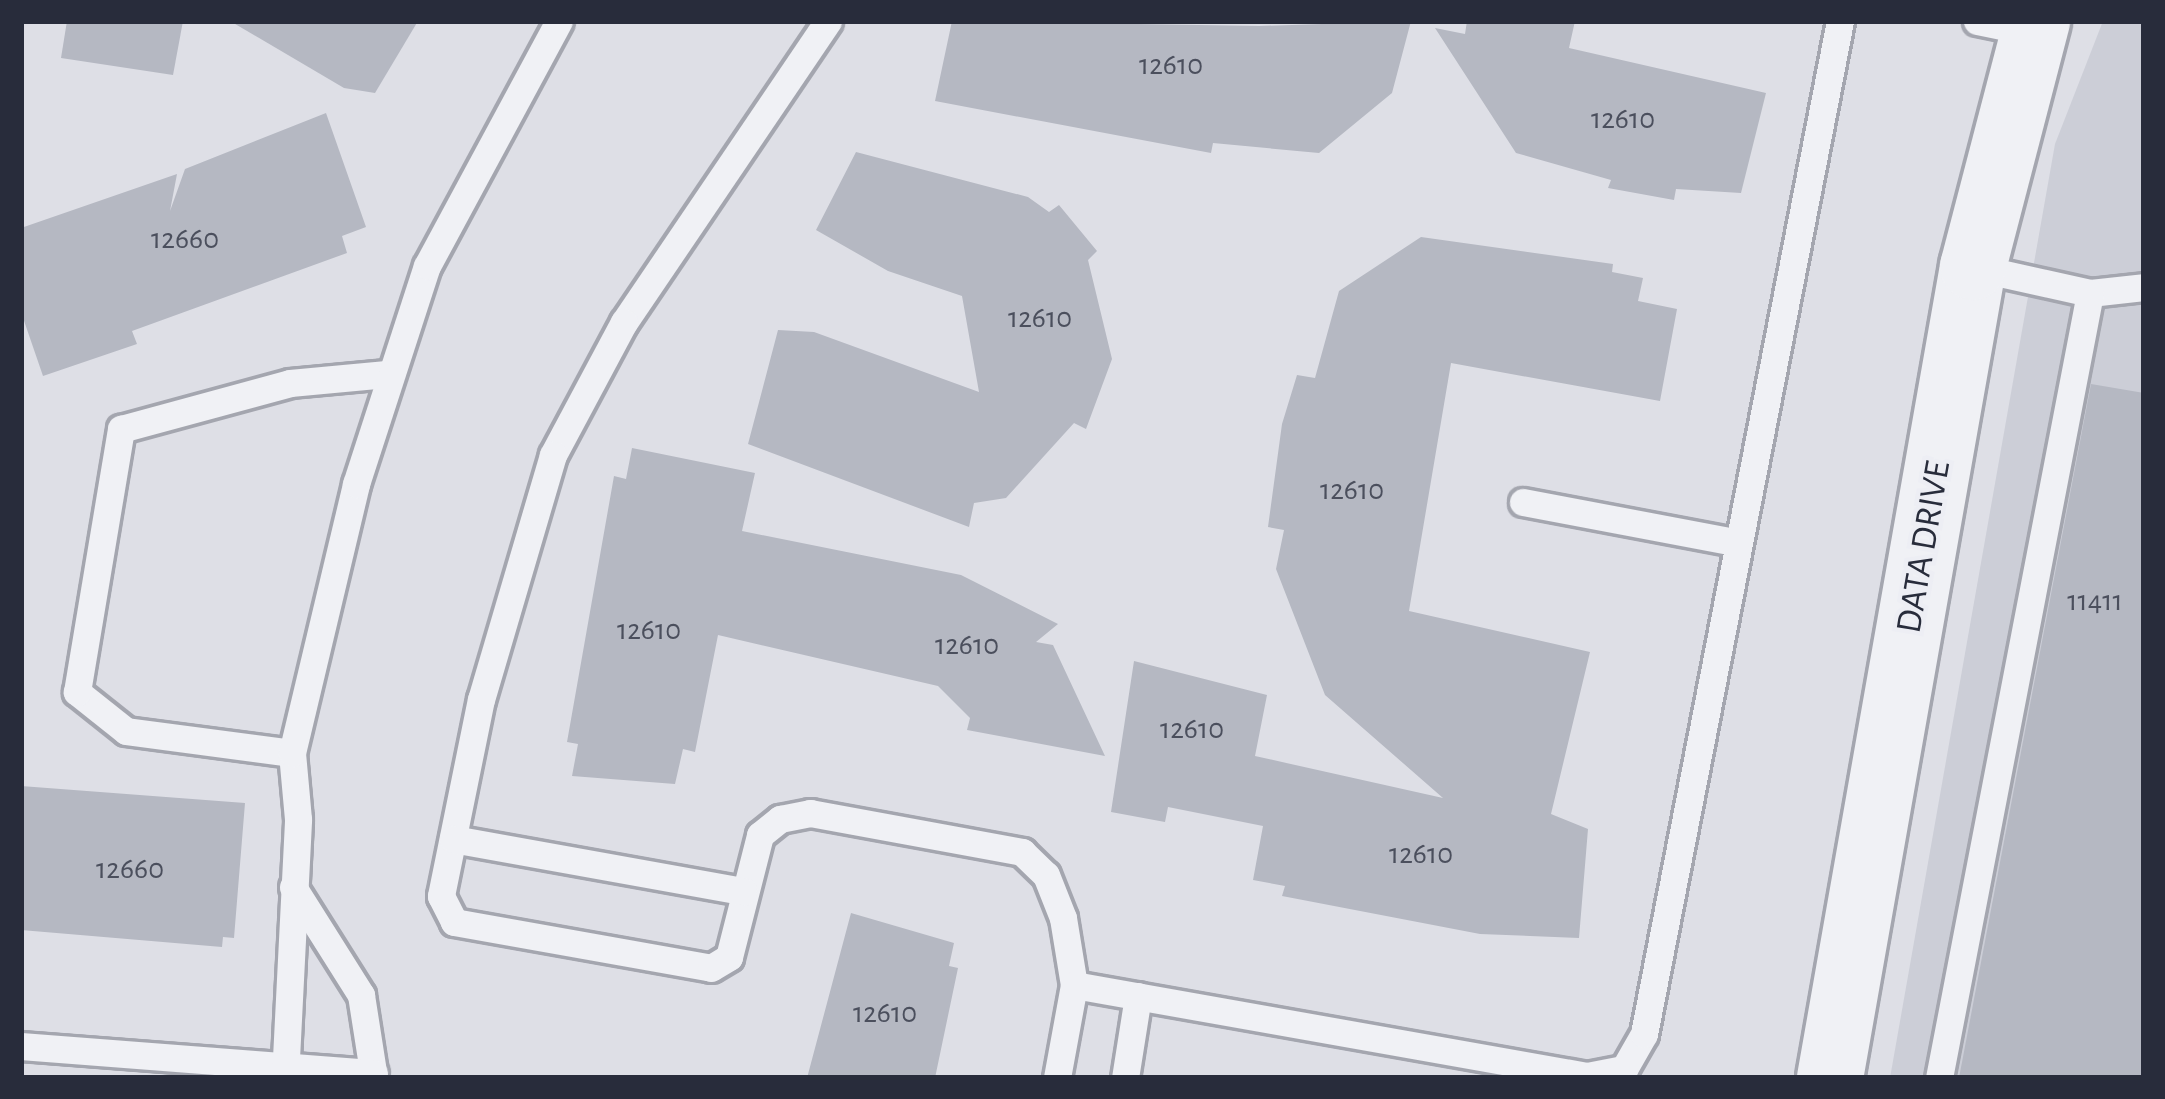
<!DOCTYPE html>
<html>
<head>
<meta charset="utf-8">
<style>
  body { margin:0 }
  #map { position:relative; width:2165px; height:1099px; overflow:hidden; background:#dedfe6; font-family:"Alegreya Sans",sans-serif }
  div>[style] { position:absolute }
  .built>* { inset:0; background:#ccced7 }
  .building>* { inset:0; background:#b5b8c2 }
  .roads { filter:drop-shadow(3px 0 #a4a6af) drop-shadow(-3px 0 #a4a6af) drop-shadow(0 3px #a4a6af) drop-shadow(0 -3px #a4a6af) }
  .service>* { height:27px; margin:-13.5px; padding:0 13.5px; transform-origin:13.5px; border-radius:13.5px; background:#f0f1f5 }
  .tertiary>* { height:66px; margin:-33px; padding:0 33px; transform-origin:33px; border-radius:33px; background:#f0f1f5 }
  span { translate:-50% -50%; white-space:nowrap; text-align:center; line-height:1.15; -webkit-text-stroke:9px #edeef4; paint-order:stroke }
  .number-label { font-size:30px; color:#4b4f5d }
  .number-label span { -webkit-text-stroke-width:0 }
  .street-label { font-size:36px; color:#282c3b }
  .frame { position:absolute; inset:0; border:24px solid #282c3b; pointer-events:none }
</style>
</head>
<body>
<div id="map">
  <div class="built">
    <div style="clip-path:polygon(2103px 21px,2144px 21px,2144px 1078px,1890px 1078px,2055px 144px)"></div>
  </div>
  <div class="building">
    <div style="clip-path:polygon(67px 21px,183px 21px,173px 75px,61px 58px)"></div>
    <div style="clip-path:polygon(230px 21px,418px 21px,375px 93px,344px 88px)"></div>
    <div style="clip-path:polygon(952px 21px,1259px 26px,1411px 21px,1392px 93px,1319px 153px,1213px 143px,1211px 153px,935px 101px)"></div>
    <div style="clip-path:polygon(1467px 21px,1575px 21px,1569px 48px,1766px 93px,1741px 193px,1676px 189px,1674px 200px,1608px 188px,1611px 180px,1516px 153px,1435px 28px,1465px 34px)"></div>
    <div style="clip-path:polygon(326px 113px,366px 227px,342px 236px,347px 253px,132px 331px,137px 344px,43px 376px,21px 312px,21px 228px,177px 174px,170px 211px,185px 169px)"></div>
    <div style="clip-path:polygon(856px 152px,1028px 197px,1049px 212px,1059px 205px,1097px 251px,1088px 260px,1112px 359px,1086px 429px,1074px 423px,1006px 498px,974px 503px,969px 527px,748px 444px,778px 330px,814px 332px,979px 392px,962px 296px,888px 271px,816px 230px)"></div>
    <div style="clip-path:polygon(1421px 237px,1613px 264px,1612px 272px,1643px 278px,1638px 301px,1677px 309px,1660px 401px,1451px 363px,1409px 611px,1590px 652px,1551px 814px,1588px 829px,1579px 938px,1480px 934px,1282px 896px,1285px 886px,1253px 880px,1263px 826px,1168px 807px,1165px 822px,1111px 812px,1134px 661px,1267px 695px,1255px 756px,1443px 798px,1325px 695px,1276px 569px,1284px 530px,1268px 527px,1282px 424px,1297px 375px,1315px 378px,1339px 291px)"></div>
    <div style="clip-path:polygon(2091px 384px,2144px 393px,2144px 1078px,1959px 1078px)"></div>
    <div style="clip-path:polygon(632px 448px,755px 473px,742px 531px,961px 575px,1058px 624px,1036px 642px,1053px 645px,1105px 756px,967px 730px,970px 718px,938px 686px,718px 635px,695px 752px,683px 749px,675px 784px,572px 776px,578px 744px,567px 742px,614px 476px,626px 479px)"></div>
    <div style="clip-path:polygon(21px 786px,245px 803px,234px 938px,223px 937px,222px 947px,21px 930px)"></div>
    <div style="clip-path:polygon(851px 913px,954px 943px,949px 966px,958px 968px,935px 1078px,807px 1078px)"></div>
  </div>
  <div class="roads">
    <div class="service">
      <div style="left:828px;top:21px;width:364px;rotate:124.1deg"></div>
      <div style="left:624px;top:322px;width:151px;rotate:118.1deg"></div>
      <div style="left:553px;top:455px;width:254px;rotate:106.4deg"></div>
      <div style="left:481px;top:699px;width:201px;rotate:101.5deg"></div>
      <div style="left:441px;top:896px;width:29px;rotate:63deg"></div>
      <div style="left:454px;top:922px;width:261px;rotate:10.1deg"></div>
      <div style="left:711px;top:968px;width:21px;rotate:-31deg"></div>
      <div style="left:729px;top:957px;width:126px;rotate:-75.7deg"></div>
      <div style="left:760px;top:835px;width:26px;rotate:-39deg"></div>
      <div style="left:780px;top:819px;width:31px;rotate:-11deg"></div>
      <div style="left:810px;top:813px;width:216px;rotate:10.4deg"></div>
      <div style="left:1022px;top:852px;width:33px;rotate:44deg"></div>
      <div style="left:1046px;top:875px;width:46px;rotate:68.4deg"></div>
      <div style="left:1063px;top:918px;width:68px;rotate:80.7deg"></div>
      <div style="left:1074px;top:985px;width:95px;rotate:100.4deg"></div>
      <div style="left:1977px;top:21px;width:55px;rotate:11.5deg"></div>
      <div style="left:2090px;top:293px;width:54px;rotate:-6.3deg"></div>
      <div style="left:1523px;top:502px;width:215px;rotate:10.7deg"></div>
      <div style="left:292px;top:753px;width:167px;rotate:-172.5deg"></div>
      <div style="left:126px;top:731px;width:63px;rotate:-141.5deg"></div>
      <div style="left:77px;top:692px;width:267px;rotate:-80.5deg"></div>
      <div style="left:121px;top:429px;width:175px;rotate:-15.2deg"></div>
      <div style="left:290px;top:383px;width:97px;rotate:-5.3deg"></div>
      <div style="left:453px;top:839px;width:295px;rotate:10.2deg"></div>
      <div style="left:293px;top:887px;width:128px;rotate:57.8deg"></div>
      <div style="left:361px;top:995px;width:84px;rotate:81.1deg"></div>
      <div style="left:1074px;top:985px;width:521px;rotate:10.06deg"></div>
      <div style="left:1587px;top:1076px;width:38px;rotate:-11deg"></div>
      <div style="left:1624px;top:1069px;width:40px;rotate:-60.3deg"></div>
      <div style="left:1644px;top:1034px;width:1032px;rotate:-79.05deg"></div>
      <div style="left:21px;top:1046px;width:354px;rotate:4.4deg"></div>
      <div style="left:285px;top:1078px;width:259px;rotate:-87.1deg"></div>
      <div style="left:298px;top:819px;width:66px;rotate:-95.2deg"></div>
      <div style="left:292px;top:753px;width:277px;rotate:-76.6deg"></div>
      <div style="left:356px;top:484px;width:229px;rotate:-72deg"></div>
      <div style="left:427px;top:266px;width:278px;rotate:-61.7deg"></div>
      <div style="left:1125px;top:1078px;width:83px;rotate:-81deg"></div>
      <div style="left:1939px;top:1078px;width:799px;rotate:-79.11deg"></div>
      <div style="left:2090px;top:293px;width:120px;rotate:-167.5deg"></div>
    </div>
    <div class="tertiary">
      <div style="left:1830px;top:1078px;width:824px;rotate:-80deg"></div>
      <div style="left:1973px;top:267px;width:254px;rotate:-75.4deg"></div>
    </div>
  </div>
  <div class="number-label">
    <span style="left:1171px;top:65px">12610</span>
    <span style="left:1623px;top:119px">12610</span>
    <span style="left:185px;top:239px">12660</span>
    <span style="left:1040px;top:318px">12610</span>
    <span style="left:1352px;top:490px">12610</span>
    <span style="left:2095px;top:601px">11411</span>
    <span style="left:649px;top:630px">12610</span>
    <span style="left:967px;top:645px">12610</span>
    <span style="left:1192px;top:729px">12610</span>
    <span style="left:1421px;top:854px">12610</span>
    <span style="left:130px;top:869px">12660</span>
    <span style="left:885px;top:1013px">12610</span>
  </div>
  <div class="street-label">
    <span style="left:1924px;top:547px;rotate:-80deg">DATA DRIVE</span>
  </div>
  <div class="frame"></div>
</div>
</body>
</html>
